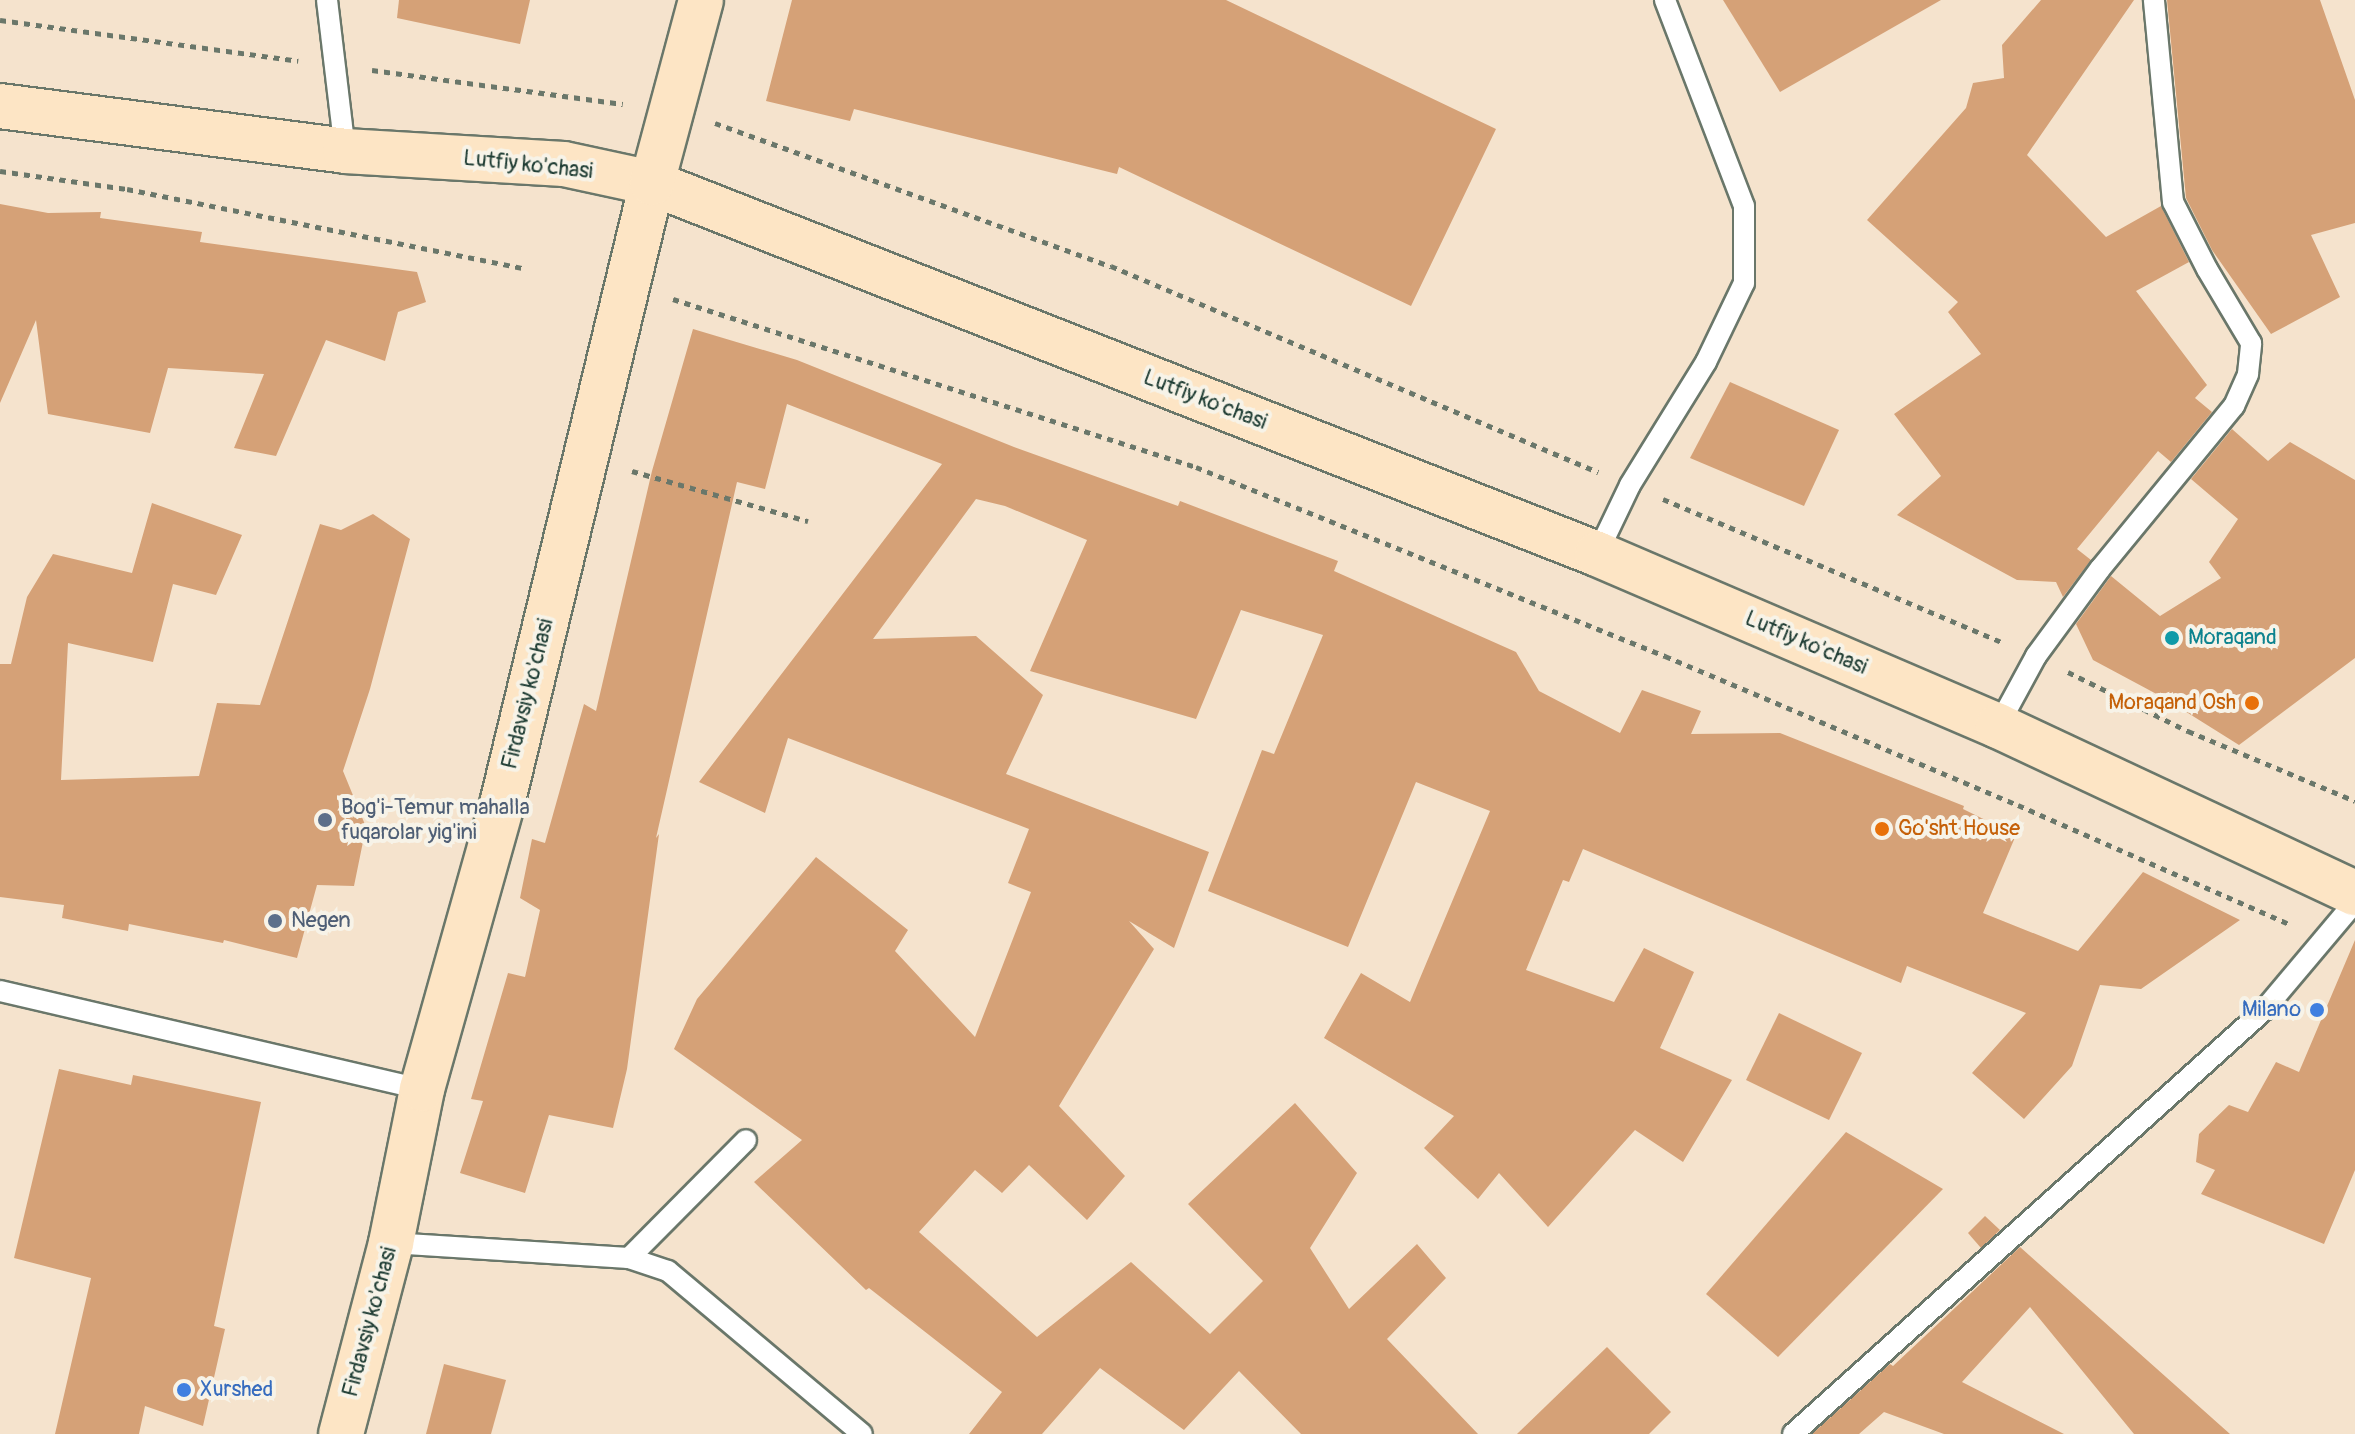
<!DOCTYPE html>
<html>
<head>
<meta charset="utf-8">
<style>
  body { margin:0 }
  #map { position:relative; width:2355px; height:1434px; overflow:hidden; background:#f5e3cd; font-family:Pangolin,sans-serif }
  div>[style] { position:absolute }
  .building>* { inset:0; background:#d5a177 }
  .path>* { height:5px; margin-top:-2.5px; transform-origin:0; background:repeating-linear-gradient(90deg,#6a776a 0 6px,transparent 0 12px) }
  .roads { filter:drop-shadow(2px 0 #6a776a) drop-shadow(-2px 0 #6a776a) drop-shadow(0 2px #6a776a) drop-shadow(0 -2px #6a776a) }
  .service>* { height:20px; margin:-10px; padding:0 10px; transform-origin:10px; border-radius:10px; background:#fff }
  .secondary>* { height:44px; margin:-22px; padding:0 22px; transform-origin:22px; border-radius:22px; background:#fde5c5 }
  .dots>* { width:22px; height:22px; translate:-50% -50%; box-sizing:border-box; border:4px solid #f7f3e8; border-radius:50% }
  span { translate:-50% -50%; white-space:nowrap; text-align:center; line-height:1.15; -webkit-text-stroke:8px #f7f3e8; paint-order:stroke }
  .street-label { font-size:22px; color:#1f3d34 }
  .culture-label { font-size:22px; color:#0d838f }
  .left { translate:0 -50%; text-align:left }
  .food-label { font-size:22px; color:#c56008 }
  .right { translate:-100% -50%; text-align:right }
  .service-label { font-size:22px; color:#4e5e75 }
  .shop-label { font-size:22px; color:#366cbe }
</style>
</head>
<body>
<div id="map">
  <div class="building">
    <div style="clip-path:polygon(399px 0,530px 0,520px 44px,397px 18px)"></div>
    <div style="clip-path:polygon(792px 0,1226px 0,1496px 129px,1411px 306px,1119px 167px,1117px 174px,854px 109px,850px 121px,766px 101px)"></div>
    <div style="clip-path:polygon(1723px 0,1941px 0,1780px 92px)"></div>
    <div style="clip-path:polygon(2041px 0,2134px 0,2027px 155px,2106px 237px,2161px 206px,2189px 262px,2136px 291px,2207px 385px,2195px 398px,2212px 412px,2171px 462px,2158px 451px,2077px 549px,2091px 560px,2063px 597px,2056px 582px,2017px 580px,1897px 515px,1941px 476px,1894px 414px,1981px 354px,1948px 312px,1958px 302px,1867px 220px,1966px 108px,1973px 83px,2004px 78px,2002px 45px)"></div>
    <div style="clip-path:polygon(2167px 0,2320px 0,2355px 100px,2355px 223px,2311px 235px,2340px 297px,2271px 334px,2212px 250px,2186px 198px)"></div>
    <div style="clip-path:polygon(0 204px,48px 213px,101px 212px,100px 218px,202px 232px,200px 242px,417px 272px,426px 302px,398px 312px,385px 361px,326px 340px,276px 456px,234px 448px,264px 374px,168px 368px,150px 433px,48px 414px,36px 320px,0 403px)"></div>
    <div style="clip-path:polygon(693px 329px,797px 360px,1014px 447px,1178px 506px,1180px 501px,1338px 561px,1334px 571px,1516px 652px,1539px 691px,1620px 733px,1642px 690px,1701px 711px,1691px 734px,1780px 733px,1964px 806px,1963px 809px,2016px 835px,1983px 913px,2078px 951px,2143px 872px,2240px 920px,2141px 989px,2100px 985px,2072px 1066px,2024px 1119px,1972px 1073px,2026px 1013px,1907px 966px,1901px 983px,1583px 849px,1569px 882px,1563px 880px,1526px 970px,1614px 1002px,1644px 948px,1694px 972px,1660px 1048px,1732px 1080px,1683px 1162px,1635px 1130px,1548px 1227px,1499px 1173px,1478px 1199px,1424px 1148px,1454px 1116px,1324px 1038px,1361px 973px,1410px 1002px,1490px 811px,1416px 782px,1348px 947px,1208px 891px,1262px 750px,1274px 754px,1323px 635px,1241px 610px,1196px 719px,1030px 671px,1087px 540px,1005px 506px,976px 499px,873px 639px,976px 636px,1043px 695px,1006px 774px,1209px 852px,1174px 948px,1129px 921px,1154px 949px,1059px 1106px,1125px 1176px,1087px 1220px,1029px 1165px,1002px 1193px,975px 1170px,919px 1232px,1037px 1337px,1131px 1262px,1210px 1334px,1263px 1281px,1188px 1204px,1295px 1103px,1357px 1173px,1310px 1248px,1349px 1309px,1417px 1244px,1446px 1278px,1387px 1339px,1478px 1434px,1301px 1434px,1239px 1371px,1184px 1430px,1100px 1368px,1042px 1434px,969px 1434px,1002px 1392px,869px 1288px,866px 1290px,754px 1182px,802px 1140px,674px 1049px,697px 999px,816px 857px,908px 930px,895px 951px,975px 1037px,1031px 892px,1008px 883px,1029px 829px,788px 738px,765px 813px,699px 782px,942px 464px,787px 404px,765px 489px,737px 482px,656px 838px,659px 834px,627px 1069px,613px 1128px,549px 1115px,525px 1193px,460px 1173px,483px 1101px,471px 1099px,508px 973px,525px 977px,540px 910px,520px 898px,532px 839px,545px 843px,584px 704px,596px 711px,652px 471px)"></div>
    <div style="clip-path:polygon(1730px 382px,1839px 430px,1804px 506px,1690px 458px)"></div>
    <div style="clip-path:polygon(2232px 429px,2268px 461px,2290px 442px,2355px 480px,2355px 658px,2239px 745px,2164px 698px,2093px 660px,2076px 624px,2111px 576px,2160px 616px,2221px 578px,2209px 562px,2238px 519px,2191px 479px)"></div>
    <div style="clip-path:polygon(152px 503px,242px 535px,216px 595px,173px 584px,153px 662px,68px 643px,61px 780px,199px 776px,217px 703px,260px 705px,320px 524px,341px 530px,373px 514px,410px 539px,370px 689px,343px 771px,366px 827px,354px 886px,317px 885px,297px 958px,224px 940px,223px 943px,129px 924px,128px 931px,62px 918px,64px 905px,0 897px,0 664px,11px 664px,27px 597px,53px 554px,132px 573px)"></div>
    <div style="clip-path:polygon(2355px 940px,2355px 1170px,2324px 1244px,2201px 1194px,2215px 1170px,2196px 1162px,2199px 1134px,2229px 1105px,2248px 1112px,2276px 1062px,2299px 1072px)"></div>
    <div style="clip-path:polygon(1779px 1013px,1862px 1053px,1829px 1120px,1746px 1080px)"></div>
    <div style="clip-path:polygon(59px 1069px,131px 1085px,133px 1075px,261px 1102px,214px 1326px,225px 1329px,203px 1426px,145px 1406px,139px 1434px,55px 1434px,91px 1278px,14px 1258px)"></div>
    <div style="clip-path:polygon(1846px 1132px,1943px 1189px,1778px 1357px,1706px 1294px)"></div>
    <div style="clip-path:polygon(1985px 1216px,2000px 1230px,1981px 1248px,1968px 1233px)"></div>
    <div style="clip-path:polygon(2020px 1247px,2230px 1434px,2134px 1434px,2030px 1307px,1962px 1382px,2064px 1434px,1944px 1434px,1884px 1412px,1859px 1434px,1812px 1434px,1890px 1364px,1893px 1366px)"></div>
    <div style="clip-path:polygon(1607px 1347px,1671px 1412px,1649px 1434px,1517px 1434px)"></div>
    <div style="clip-path:polygon(444px 1364px,506px 1380px,491px 1434px,426px 1434px)"></div>
  </div>
  <div class="path">
    <div style="left:0;top:20px;width:301px;rotate:7.8deg"></div>
    <div style="left:372px;top:70px;width:253px;rotate:7.7deg"></div>
    <div style="left:715px;top:123px;width:421px;rotate:19.9deg"></div>
    <div style="left:1111px;top:266px;width:529px;rotate:22.93deg"></div>
    <div style="left:0;top:171px;width:128px;rotate:8.1deg"></div>
    <div style="left:127px;top:189px;width:405px;rotate:11.3deg"></div>
    <div style="left:673px;top:299px;width:549px;rotate:17.81deg"></div>
    <div style="left:1196px;top:467px;width:506px;rotate:21.95deg"></div>
    <div style="left:1665px;top:656px;width:383px;rotate:22.9deg"></div>
    <div style="left:2018px;top:805px;width:296px;rotate:23.7deg"></div>
    <div style="left:632px;top:471px;width:183px;rotate:15.9deg"></div>
    <div style="left:1663px;top:499px;width:370px;rotate:22.9deg"></div>
    <div style="left:2068px;top:672px;width:134px;rotate:26.2deg"></div>
    <div style="left:2188px;top:731px;width:181px;rotate:22.7deg"></div>
  </div>
  <div class="roads">
    <div class="service">
      <div style="left:327px;top:0;width:152px;rotate:83.2deg"></div>
      <div style="left:1597px;top:554px;width:76px;rotate:-64.4deg"></div>
      <div style="left:1630px;top:485px;width:145px;rotate:-58.3deg"></div>
      <div style="left:1706px;top:362px;width:88px;rotate:-64.3deg"></div>
      <div style="left:1744px;top:283px;width:77px;rotate:-90deg"></div>
      <div style="left:1744px;top:206px;width:221px;rotate:-111deg"></div>
      <div style="left:1998px;top:726px;width:80px;rotate:-61.5deg"></div>
      <div style="left:2036px;top:656px;width:108px;rotate:-53.7deg"></div>
      <div style="left:2100px;top:569px;width:211px;rotate:-50.6deg"></div>
      <div style="left:2234px;top:406px;width:35px;rotate:-66deg"></div>
      <div style="left:2248px;top:374px;width:31px;rotate:-84deg"></div>
      <div style="left:2251px;top:343px;width:86px;rotate:-120.7deg"></div>
      <div style="left:2207px;top:269px;width:75px;rotate:-116.9deg"></div>
      <div style="left:2173px;top:202px;width:203px;rotate:-95.4deg"></div>
      <div style="left:0;top:991px;width:433px;rotate:13.1deg"></div>
      <div style="left:391px;top:1243px;width:238px;rotate:3.6deg"></div>
      <div style="left:629px;top:1258px;width:41px;rotate:18.4deg"></div>
      <div style="left:668px;top:1271px;width:253px;rotate:40deg"></div>
      <div style="left:629px;top:1258px;width:166px;rotate:-45.2deg"></div>
      <div style="left:1793px;top:1434px;width:634px;rotate:-41.99deg"></div>
      <div style="left:2264px;top:1010px;width:141px;rotate:-49.9deg"></div>
    </div>
    <div class="secondary">
      <div style="left:0;top:106px;width:348px;rotate:7.4deg"></div>
      <div style="left:345px;top:151px;width:219px;rotate:3.4deg"></div>
      <div style="left:564px;top:164px;width:90px;rotate:12.2deg"></div>
      <div style="left:652px;top:183px;width:1015px;rotate:21.43deg"></div>
      <div style="left:1597px;top:554px;width:436px;rotate:23.2deg"></div>
      <div style="left:1998px;top:726px;width:394px;rotate:25.1deg"></div>
      <div style="left:341px;top:1434px;width:197px;rotate:-75.3deg"></div>
      <div style="left:391px;top:1243px;width:157px;rotate:-78.6deg"></div>
      <div style="left:422px;top:1089px;width:300px;rotate:-74.3deg"></div>
      <div style="left:503px;top:800px;width:635px;rotate:-76.42deg"></div>
      <div style="left:652px;top:183px;width:189px;rotate:-75deg"></div>
    </div>
  </div>
  <div class="dots">
    <div style="left:2172px;top:638px;background:#0f9aa8"></div>
    <div style="left:2252px;top:703px;background:#e8710a"></div>
    <div style="left:325px;top:820px;background:#5c6f8a"></div>
    <div style="left:1882px;top:829px;background:#e8710a"></div>
    <div style="left:275px;top:921px;background:#5c6f8a"></div>
    <div style="left:2317px;top:1010px;background:#3f7fe0"></div>
    <div style="left:184px;top:1390px;background:#3f7fe0"></div>
  </div>
  <div class="street-label">
    <span style="left:528px;top:165px;rotate:6deg">Lutfiy ko'chasi</span>
    <span style="left:1205px;top:400px;rotate:21deg">Lutfiy ko'chasi</span>
    <span style="left:1806px;top:643px;rotate:23deg">Lutfiy ko'chasi</span>
    <span style="left:528px;top:694px;rotate:-76deg">Firdavsiy ko'chasi</span>
    <span style="left:370px;top:1322px;rotate:-75deg">Firdavsiy ko'chasi</span>
  </div>
  <div class="culture-label">
    <span class="left" style="left:2188px;top:638px">Moraqand</span>
  </div>
  <div class="food-label">
    <span class="right" style="left:2236px;top:703px">Moraqand Osh</span>
    <span class="left" style="left:1898px;top:829px">Go'sht House</span>
  </div>
  <div class="service-label">
    <span class="left" style="left:341px;top:820px">Bog'i-Temur mahalla<br>fuqarolar yig'ini</span>
    <span class="left" style="left:291px;top:921px">Negen</span>
  </div>
  <div class="shop-label">
    <span class="right" style="left:2301px;top:1010px">Milano</span>
    <span class="left" style="left:200px;top:1390px">Xurshed</span>
  </div>
</div>
</body>
</html>
